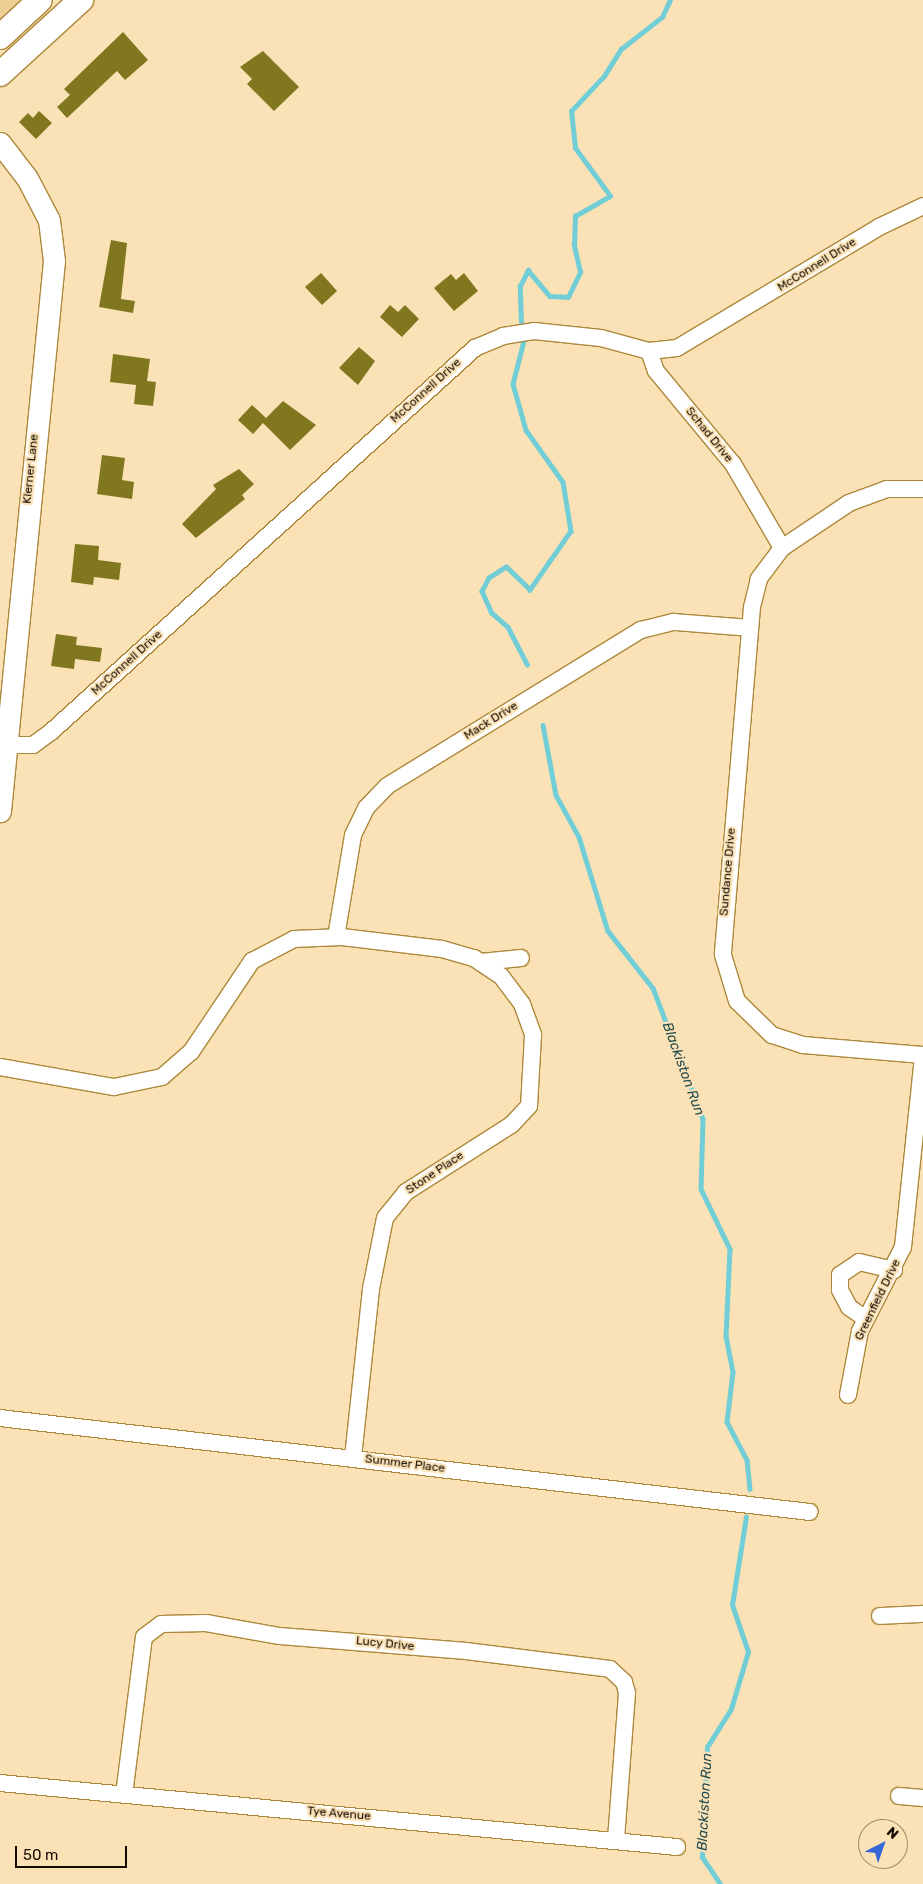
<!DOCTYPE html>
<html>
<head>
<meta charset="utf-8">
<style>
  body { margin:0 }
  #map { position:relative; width:923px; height:1884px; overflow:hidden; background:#fae2b6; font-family:Rubik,sans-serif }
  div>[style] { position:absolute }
  .green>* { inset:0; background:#edcf95 }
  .stream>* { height:4.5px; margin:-2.25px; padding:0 2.25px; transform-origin:2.25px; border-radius:2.25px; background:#72ced6 }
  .building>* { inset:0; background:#80771f }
  .roads { filter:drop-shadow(1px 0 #ad883a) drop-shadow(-1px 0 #ad883a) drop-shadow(0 1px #ad883a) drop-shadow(0 -1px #ad883a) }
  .minor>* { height:16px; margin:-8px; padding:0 8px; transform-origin:8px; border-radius:8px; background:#fff }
  .tertiary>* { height:21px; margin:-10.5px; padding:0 10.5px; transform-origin:10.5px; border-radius:10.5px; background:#fff }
  .secondary>* { height:24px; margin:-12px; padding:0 12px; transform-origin:12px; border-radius:12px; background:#fff }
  span { translate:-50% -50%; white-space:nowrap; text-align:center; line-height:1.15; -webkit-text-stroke:4.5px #fae2b6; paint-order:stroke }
  .street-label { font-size:12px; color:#150a00 }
  .water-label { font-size:14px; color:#224c50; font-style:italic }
  .north { position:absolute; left:858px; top:1819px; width:50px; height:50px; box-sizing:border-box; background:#fae2b6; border:1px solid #9e8c6d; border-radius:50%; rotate:41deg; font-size:14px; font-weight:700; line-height:20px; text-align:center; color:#150a00 }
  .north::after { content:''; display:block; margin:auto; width:18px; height:22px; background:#3467d7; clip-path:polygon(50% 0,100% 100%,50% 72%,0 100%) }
  .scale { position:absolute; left:15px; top:1846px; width:112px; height:22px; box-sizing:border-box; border:2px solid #150a00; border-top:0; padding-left:6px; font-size:15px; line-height:18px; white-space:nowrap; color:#150a00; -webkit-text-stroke:4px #fae2b6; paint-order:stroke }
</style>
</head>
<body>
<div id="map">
  <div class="green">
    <div style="clip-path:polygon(0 0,21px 0,0 19px)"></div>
  </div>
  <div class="stream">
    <div style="left:521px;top:323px;width:37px;rotate:-92deg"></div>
    <div style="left:520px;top:286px;width:18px;rotate:-63deg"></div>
    <div style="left:528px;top:270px;width:34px;rotate:50deg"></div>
    <div style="left:550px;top:296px;width:18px;rotate:3deg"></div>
    <div style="left:568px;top:297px;width:28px;rotate:-64deg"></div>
    <div style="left:580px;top:272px;width:28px;rotate:-103deg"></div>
    <div style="left:574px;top:245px;width:29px;rotate:-88deg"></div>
    <div style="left:575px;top:216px;width:40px;rotate:-29.7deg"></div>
    <div style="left:610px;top:196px;width:59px;rotate:-126.1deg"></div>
    <div style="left:575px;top:148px;width:37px;rotate:-96deg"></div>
    <div style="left:571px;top:111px;width:48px;rotate:-46.7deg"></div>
    <div style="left:604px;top:76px;width:32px;rotate:-58deg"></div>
    <div style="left:621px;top:49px;width:52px;rotate:-38deg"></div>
    <div style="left:662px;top:17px;width:19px;rotate:-65deg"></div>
    <div style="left:524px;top:341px;width:44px;rotate:104.3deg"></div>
    <div style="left:513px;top:384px;width:48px;rotate:74.2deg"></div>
    <div style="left:526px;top:430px;width:64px;rotate:54.6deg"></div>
    <div style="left:563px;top:482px;width:50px;rotate:80.7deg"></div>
    <div style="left:571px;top:531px;width:72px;rotate:124.8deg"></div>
    <div style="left:530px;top:590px;width:33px;rotate:-136deg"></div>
    <div style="left:506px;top:567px;width:20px;rotate:147deg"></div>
    <div style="left:489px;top:578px;width:15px;rotate:118deg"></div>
    <div style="left:482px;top:591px;width:24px;rotate:66deg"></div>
    <div style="left:492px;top:613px;width:21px;rotate:41deg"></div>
    <div style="left:508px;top:627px;width:42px;rotate:62.8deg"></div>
    <div style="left:543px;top:725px;width:71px;rotate:79.5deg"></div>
    <div style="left:556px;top:795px;width:48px;rotate:61.3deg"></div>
    <div style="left:579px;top:837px;width:98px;rotate:72.9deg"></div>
    <div style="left:608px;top:931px;width:73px;rotate:51.7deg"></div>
    <div style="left:653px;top:988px;width:140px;rotate:69.1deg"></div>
    <div style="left:703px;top:1119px;width:70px;rotate:91.6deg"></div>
    <div style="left:701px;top:1189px;width:67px;rotate:64.2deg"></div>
    <div style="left:730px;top:1249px;width:87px;rotate:92.6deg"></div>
    <div style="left:726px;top:1336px;width:37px;rotate:79deg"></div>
    <div style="left:733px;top:1372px;width:50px;rotate:96.8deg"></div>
    <div style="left:727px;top:1422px;width:43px;rotate:62.2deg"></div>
    <div style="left:747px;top:1460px;width:29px;rotate:84deg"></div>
    <div style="left:720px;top:1884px;width:32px;rotate:-124deg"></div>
    <div style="left:702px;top:1857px;width:110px;rotate:-87.4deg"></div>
    <div style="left:707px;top:1747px;width:45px;rotate:-57.7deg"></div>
    <div style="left:731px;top:1709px;width:59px;rotate:-73.4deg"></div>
    <div style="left:748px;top:1652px;width:50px;rotate:-108.8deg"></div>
    <div style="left:732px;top:1605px;width:89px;rotate:-81deg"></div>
  </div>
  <div class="building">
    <div style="clip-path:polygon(123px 32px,148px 60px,125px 80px,117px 71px,67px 118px,57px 107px,70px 95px,64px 89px)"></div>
    <div style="clip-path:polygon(263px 51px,299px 87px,274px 111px,247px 84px,252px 79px,240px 67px)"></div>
    <div style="clip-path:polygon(39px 111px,52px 123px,36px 139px,19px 122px,28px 113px,33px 118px)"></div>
    <div style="clip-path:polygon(111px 240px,127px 243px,121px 299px,135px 301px,133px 313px,99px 307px)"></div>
    <div style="clip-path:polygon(321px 273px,337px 291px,322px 305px,305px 287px)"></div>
    <div style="clip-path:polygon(464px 273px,478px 291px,454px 311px,434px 288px,451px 274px,456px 280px)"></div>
    <div style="clip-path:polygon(390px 305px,398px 312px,405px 305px,419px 319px,402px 337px,380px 317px)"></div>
    <div style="clip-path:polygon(359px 347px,375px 361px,358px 385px,339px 368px)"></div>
    <div style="clip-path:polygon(113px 354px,150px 359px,147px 381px,156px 382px,153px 406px,134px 404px,136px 385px,110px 382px)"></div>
    <div style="clip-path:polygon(283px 401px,316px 425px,290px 450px,263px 423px,253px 434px,238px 420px,252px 405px,266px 418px)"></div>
    <div style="clip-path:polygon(102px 455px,125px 458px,122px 480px,134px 482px,132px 499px,97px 494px)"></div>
    <div style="clip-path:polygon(239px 469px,254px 484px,242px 495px,245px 499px,196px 538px,182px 524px,216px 489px,213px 485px)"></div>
    <div style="clip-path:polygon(75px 544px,99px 546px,98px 560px,121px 563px,119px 580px,94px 577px,93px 585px,71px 582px)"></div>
    <div style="clip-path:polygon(56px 634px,77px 637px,76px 645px,102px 648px,100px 662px,75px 659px,74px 669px,51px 666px)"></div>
  </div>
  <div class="roads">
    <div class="minor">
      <div style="left:649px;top:351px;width:21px;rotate:71deg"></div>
      <div style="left:656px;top:371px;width:121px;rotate:50.4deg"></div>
      <div style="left:733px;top:464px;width:97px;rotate:59.7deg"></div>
      <div style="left:923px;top:489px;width:36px;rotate:180deg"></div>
      <div style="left:887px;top:489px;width:40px;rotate:159.8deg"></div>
      <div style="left:849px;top:503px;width:81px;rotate:146.1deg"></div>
      <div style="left:782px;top:548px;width:39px;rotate:127deg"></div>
      <div style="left:759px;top:579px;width:29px;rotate:104deg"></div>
      <div style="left:752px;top:607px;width:349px;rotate:94.8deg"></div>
      <div style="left:723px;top:955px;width:48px;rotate:73.1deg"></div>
      <div style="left:737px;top:1001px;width:49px;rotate:44.2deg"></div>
      <div style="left:772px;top:1035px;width:33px;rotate:18deg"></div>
      <div style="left:803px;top:1045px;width:120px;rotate:4.8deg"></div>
      <div style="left:6px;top:745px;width:27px"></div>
      <div style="left:33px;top:745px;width:24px;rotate:-36deg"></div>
      <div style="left:52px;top:731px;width:571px;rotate:-42.16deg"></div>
      <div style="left:475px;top:348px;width:30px;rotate:-23deg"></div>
      <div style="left:503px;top:336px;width:31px;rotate:-9deg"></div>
      <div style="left:534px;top:331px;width:67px;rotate:6deg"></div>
      <div style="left:601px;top:338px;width:50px;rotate:15.2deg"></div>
      <div style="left:649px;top:351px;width:28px;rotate:-6deg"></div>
      <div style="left:677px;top:348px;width:235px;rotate:-30.9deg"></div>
      <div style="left:879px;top:227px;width:49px;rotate:-25.5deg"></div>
      <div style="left:336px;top:937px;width:103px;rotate:-80.5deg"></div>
      <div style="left:353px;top:835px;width:30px;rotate:-64deg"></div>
      <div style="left:366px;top:808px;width:30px;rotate:-46deg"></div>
      <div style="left:387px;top:786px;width:298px;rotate:-31.6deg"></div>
      <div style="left:641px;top:630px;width:34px;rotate:-14deg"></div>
      <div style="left:674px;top:622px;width:76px;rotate:4.5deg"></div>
      <div style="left:481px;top:962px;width:40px;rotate:-5.7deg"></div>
      <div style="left:0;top:1067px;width:116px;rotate:10deg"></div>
      <div style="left:114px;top:1087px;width:49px;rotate:-11.8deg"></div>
      <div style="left:162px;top:1077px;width:38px;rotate:-41deg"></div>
      <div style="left:191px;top:1052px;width:110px;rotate:-56.2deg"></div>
      <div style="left:252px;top:961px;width:47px;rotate:-27.6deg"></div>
      <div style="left:294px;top:939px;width:48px;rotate:-2.4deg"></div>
      <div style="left:342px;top:937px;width:101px;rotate:6.8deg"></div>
      <div style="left:442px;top:949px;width:33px;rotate:16deg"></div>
      <div style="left:474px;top:958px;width:32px;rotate:34deg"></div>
      <div style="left:501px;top:976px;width:35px;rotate:53deg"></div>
      <div style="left:522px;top:1004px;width:33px;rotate:70deg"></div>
      <div style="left:533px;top:1035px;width:71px;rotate:93.2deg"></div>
      <div style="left:529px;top:1106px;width:26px;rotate:133deg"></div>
      <div style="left:511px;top:1125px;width:125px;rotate:147.5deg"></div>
      <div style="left:406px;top:1192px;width:33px;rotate:129deg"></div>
      <div style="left:385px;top:1218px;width:72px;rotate:101.2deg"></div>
      <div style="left:371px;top:1289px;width:170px;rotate:96.1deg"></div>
      <div style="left:866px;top:1319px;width:21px;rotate:-145deg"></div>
      <div style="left:849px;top:1307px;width:19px;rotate:-118deg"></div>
      <div style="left:840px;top:1290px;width:15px;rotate:-90deg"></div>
      <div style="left:840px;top:1275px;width:23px;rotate:-34deg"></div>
      <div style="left:859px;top:1262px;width:36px;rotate:13deg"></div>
      <div style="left:848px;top:1395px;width:65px;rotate:-79.4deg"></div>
      <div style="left:860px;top:1331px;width:94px;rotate:-62.9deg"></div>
      <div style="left:903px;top:1247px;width:192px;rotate:-84deg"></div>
      <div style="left:0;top:1418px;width:815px;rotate:6.62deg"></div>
      <div style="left:880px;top:1616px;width:43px;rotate:-2.7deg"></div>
      <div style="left:0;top:1783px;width:680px;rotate:5.4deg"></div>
      <div style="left:124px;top:1795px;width:159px;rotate:-82.8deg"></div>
      <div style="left:144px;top:1637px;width:21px;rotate:-37deg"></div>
      <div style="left:161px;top:1624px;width:45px;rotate:-1.3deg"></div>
      <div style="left:206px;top:1623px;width:75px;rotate:10deg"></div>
      <div style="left:280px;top:1636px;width:187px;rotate:4.6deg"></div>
      <div style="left:466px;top:1651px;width:145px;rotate:7.1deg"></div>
      <div style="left:610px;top:1669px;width:19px;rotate:43deg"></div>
      <div style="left:624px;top:1682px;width:11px;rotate:75deg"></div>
      <div style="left:627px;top:1693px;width:148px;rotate:94.3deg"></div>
      <div style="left:899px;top:1796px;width:24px;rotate:5deg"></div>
    </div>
    <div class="tertiary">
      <div style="left:0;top:143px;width:44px;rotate:52.4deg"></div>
      <div style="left:27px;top:178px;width:47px;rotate:62.4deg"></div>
      <div style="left:49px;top:220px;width:41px;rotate:83deg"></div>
      <div style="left:54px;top:261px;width:553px;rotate:95.61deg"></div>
    </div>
    <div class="secondary">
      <div style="left:0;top:37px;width:54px;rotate:-42.8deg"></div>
      <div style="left:0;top:74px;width:110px;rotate:-42.4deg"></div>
    </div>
  </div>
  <div class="street-label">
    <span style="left:817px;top:265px;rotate:-32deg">McConnell Drive</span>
    <span style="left:426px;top:391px;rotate:-42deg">McConnell Drive</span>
    <span style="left:709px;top:435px;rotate:51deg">Schad Drive</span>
    <span style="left:31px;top:469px;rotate:-84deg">Klerner Lane</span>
    <span style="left:127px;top:663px;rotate:-42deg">McConnell Drive</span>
    <span style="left:491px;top:721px;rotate:-32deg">Mack Drive</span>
    <span style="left:728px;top:872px;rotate:-85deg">Sundance Drive</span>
    <span style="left:435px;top:1173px;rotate:-34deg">Stone Place</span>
    <span style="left:878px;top:1300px;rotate:-64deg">Greenfield Drive</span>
    <span style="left:405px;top:1464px;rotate:7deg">Summer Place</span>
    <span style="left:385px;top:1644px;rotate:6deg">Lucy Drive</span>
    <span style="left:339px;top:1814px;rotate:5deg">Tye Avenue</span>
  </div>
  <div class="water-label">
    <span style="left:683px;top:1069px;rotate:70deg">Blackiston Run</span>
    <span style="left:705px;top:1802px;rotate:-87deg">Blackiston Run</span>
  </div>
  <div class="north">N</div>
  <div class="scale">50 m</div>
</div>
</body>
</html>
